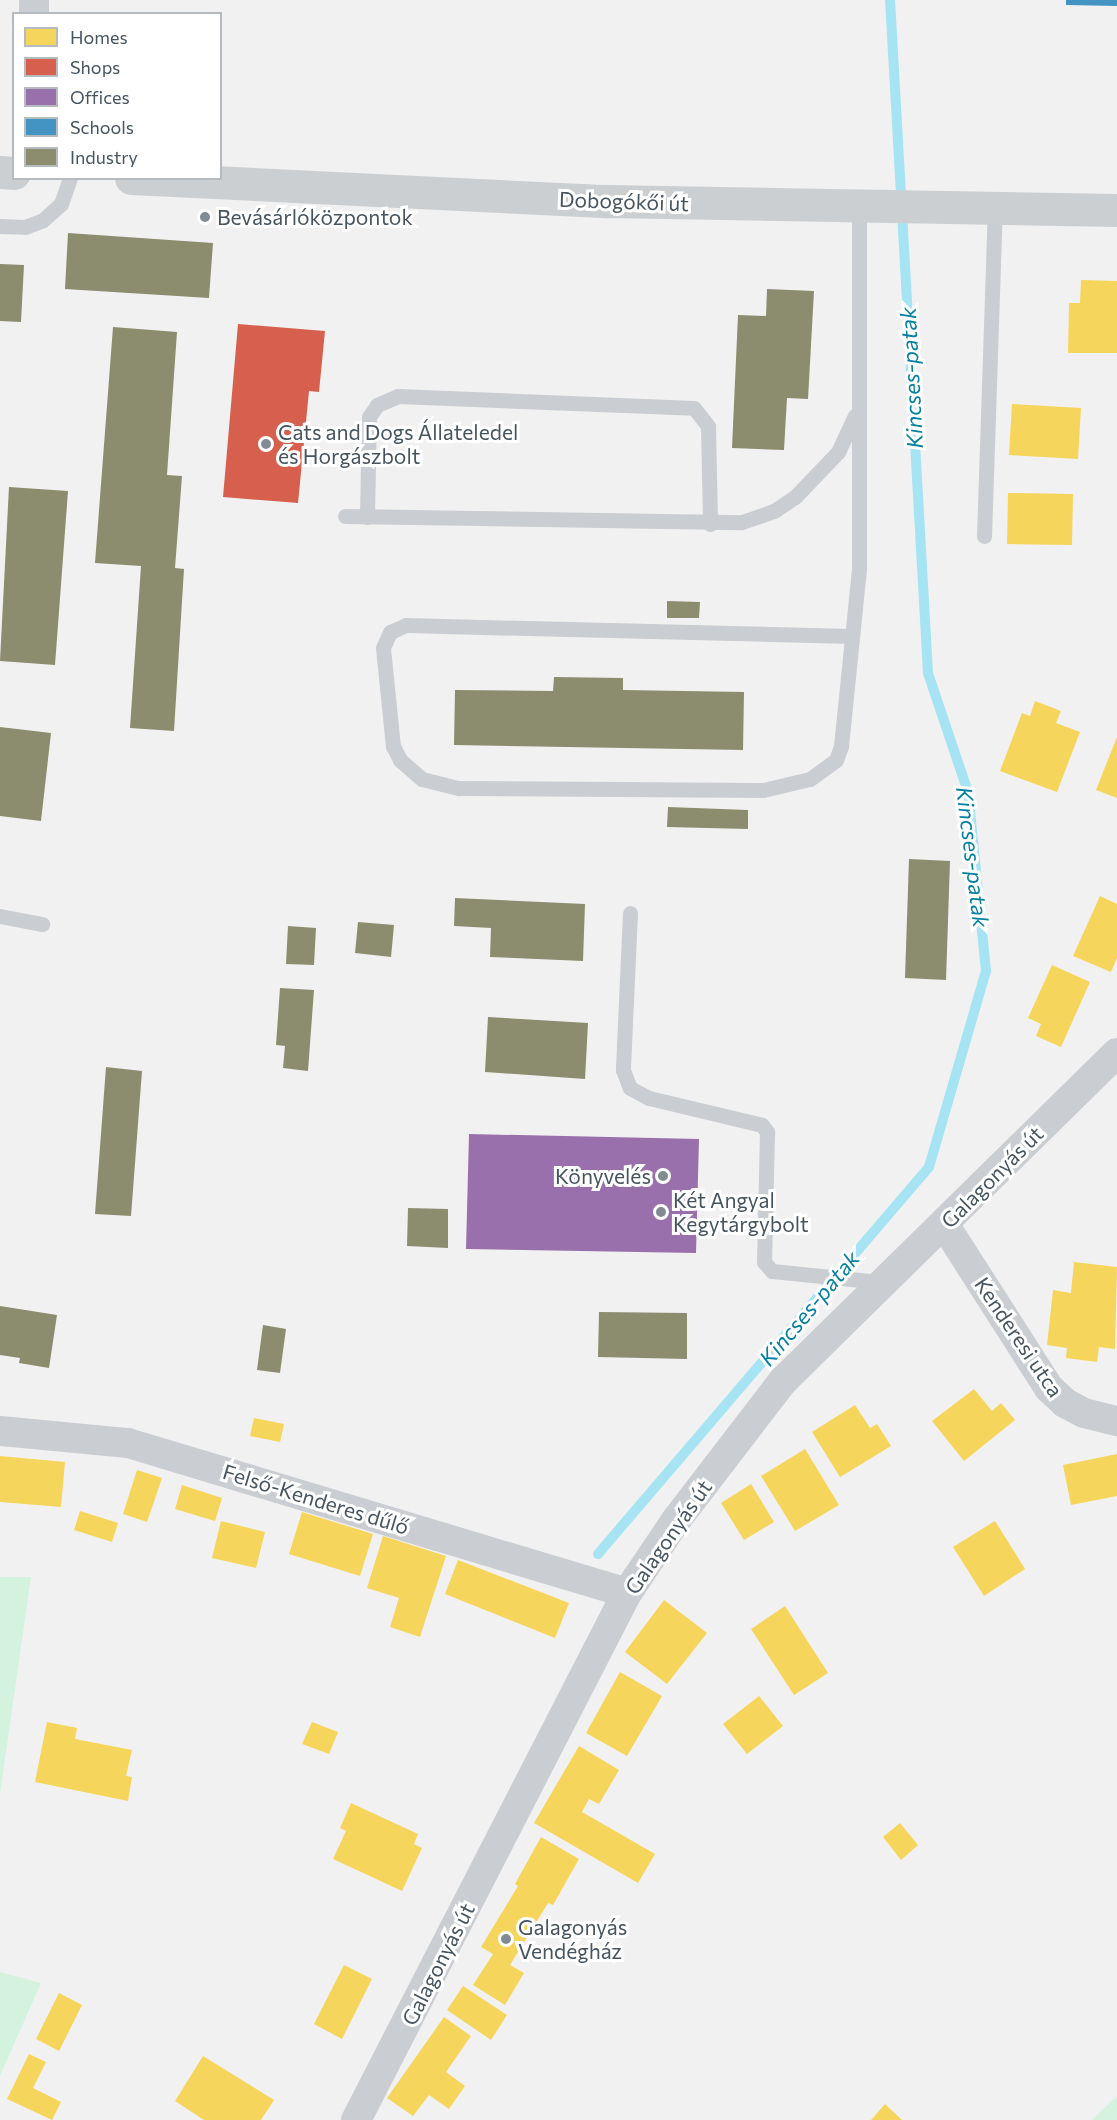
<!DOCTYPE html>
<html>
<head>
<meta charset="utf-8">
<style>
  body { margin:0 }
  #map { position:relative; width:1117px; height:2120px; overflow:hidden; background:#f2f1f1; font-family:Commissioner,sans-serif }
  div>[style] { position:absolute }
  .green>* { inset:0; background:#d4f3df }
  .homes>* { inset:0; background:#f6d55c }
  .shops>* { inset:0; background:#d6604d }
  .offices>* { inset:0; background:#9970ab }
  .schools>* { inset:0; background:#4393c3 }
  .industry>* { inset:0; background:#8c8c6e }
  .stream>* { height:10px; margin:-5px; padding:0 5px; transform-origin:5px; border-radius:5px; background:#a6e4f4 }
  .lane>* { height:15px; margin:-7.5px; padding:0 7.5px; transform-origin:7.5px; border-radius:7.5px; background:#cacdd1 }
  .street>* { height:30px; margin:-15px; padding:0 15px; transform-origin:15px; border-radius:15px; background:#cacdd1 }
  .secondary>* { height:33px; margin:-16.5px; padding:0 16.5px; transform-origin:16.5px; border-radius:16.5px; background:#cccfd2 }
  .dots>* { width:16px; height:16px; translate:-50% -50%; box-sizing:border-box; border:3px solid #fff; border-radius:50% }
  span { translate:-50% -50%; white-space:nowrap; text-align:center; line-height:1.15; -webkit-text-stroke:6px #fff; paint-order:stroke }
  .street-label { font-size:21px; color:#465460 }
  .poi-label { font-size:21px; color:#465460 }
  .left { translate:0 -50%; text-align:left }
  .right { translate:-100% -50%; text-align:right }
  .water-label { font-size:22px; color:#0380a1; font-style:italic }
  .legend { position:absolute; left:12px; top:12px; width:210px; height:168px; box-sizing:border-box; background:#fff; border:2px solid #b5bbbf; margin:0; padding:8px 10px; list-style:none; font-size:18px; color:#465460 }
  .legend li { display:flex; align-items:center; gap:12px; height:30px }
  .legend b { width:30px; border:2px solid #b5bbbf }
</style>
</head>
<body>
<div id="map">
  <div class="green">
    <div style="clip-path:polygon(0 1577px,31px 1577px,0 1794px)"></div>
    <div style="clip-path:polygon(0 1972px,41px 1983px,0 2076px)"></div>
    <div style="clip-path:polygon(1117px 2096px,1117px 2120px,1092px 2120px)"></div>
  </div>
  <div class="homes">
    <div style="clip-path:polygon(1081px 280px,1117px 281px,1117px 353px,1068px 353px,1069px 303px,1080px 303px)"></div>
    <div style="clip-path:polygon(1012px 404px,1081px 408px,1078px 459px,1009px 455px)"></div>
    <div style="clip-path:polygon(1008px 493px,1073px 494px,1072px 545px,1007px 544px)"></div>
    <div style="clip-path:polygon(1035px 701px,1061px 711px,1056px 723px,1080px 732px,1057px 792px,1000px 771px,1022px 713px,1030px 716px)"></div>
    <div style="clip-path:polygon(1117px 737px,1117px 798px,1096px 790px)"></div>
    <div style="clip-path:polygon(1100px 896px,1117px 904px,1117px 958px,1111px 972px,1073px 956px)"></div>
    <div style="clip-path:polygon(1052px 965px,1090px 982px,1061px 1047px,1036px 1036px,1041px 1024px,1028px 1018px)"></div>
    <div style="clip-path:polygon(1074px 1262px,1117px 1267px,1115px 1349px,1099px 1347px,1097px 1362px,1066px 1358px,1067px 1348px,1047px 1345px,1053px 1290px,1071px 1293px)"></div>
    <div style="clip-path:polygon(974px 1389px,992px 1411px,1001px 1403px,1015px 1420px,964px 1461px,932px 1421px)"></div>
    <div style="clip-path:polygon(855px 1405px,870px 1428px,877px 1424px,891px 1446px,840px 1477px,812px 1432px)"></div>
    <div style="clip-path:polygon(254px 1418px,284px 1424px,280px 1442px,250px 1436px)"></div>
    <div style="clip-path:polygon(805px 1449px,839px 1505px,795px 1531px,761px 1476px)"></div>
    <div style="clip-path:polygon(1117px 1454px,1117px 1496px,1071px 1505px,1063px 1465px)"></div>
    <div style="clip-path:polygon(0 1456px,65px 1462px,61px 1507px,0 1502px)"></div>
    <div style="clip-path:polygon(137px 1470px,162px 1478px,147px 1522px,123px 1514px)"></div>
    <div style="clip-path:polygon(751px 1484px,774px 1522px,744px 1540px,721px 1503px)"></div>
    <div style="clip-path:polygon(182px 1485px,222px 1498px,215px 1521px,175px 1509px)"></div>
    <div style="clip-path:polygon(80px 1511px,118px 1523px,112px 1542px,74px 1530px)"></div>
    <div style="clip-path:polygon(302px 1512px,373px 1534px,360px 1576px,289px 1554px)"></div>
    <div style="clip-path:polygon(221px 1521px,265px 1532px,256px 1568px,212px 1558px)"></div>
    <div style="clip-path:polygon(995px 1521px,1025px 1569px,984px 1596px,953px 1547px)"></div>
    <div style="clip-path:polygon(383px 1536px,446px 1556px,420px 1637px,390px 1627px,399px 1598px,367px 1588px)"></div>
    <div style="clip-path:polygon(458px 1560px,569px 1603px,555px 1638px,445px 1594px)"></div>
    <div style="clip-path:polygon(664px 1600px,707px 1633px,667px 1684px,625px 1652px)"></div>
    <div style="clip-path:polygon(785px 1606px,828px 1673px,794px 1695px,751px 1629px)"></div>
    <div style="clip-path:polygon(620px 1672px,662px 1696px,627px 1756px,586px 1733px)"></div>
    <div style="clip-path:polygon(759px 1696px,783px 1726px,747px 1754px,723px 1724px)"></div>
    <div style="clip-path:polygon(47px 1722px,77px 1728px,75px 1739px,132px 1750px,126px 1776px,132px 1777px,128px 1801px,35px 1782px)"></div>
    <div style="clip-path:polygon(312px 1722px,338px 1732px,329px 1754px,302px 1744px)"></div>
    <div style="clip-path:polygon(579px 1746px,619px 1770px,599px 1804px,589px 1799px,582px 1812px,655px 1854px,638px 1883px,534px 1823px)"></div>
    <div style="clip-path:polygon(351px 1803px,418px 1834px,414px 1844px,422px 1848px,402px 1891px,333px 1859px,346px 1831px,340px 1828px)"></div>
    <div style="clip-path:polygon(900px 1823px,918px 1845px,901px 1860px,883px 1837px)"></div>
    <div style="clip-path:polygon(541px 1837px,579px 1859px,553px 1905px,548px 1903px,510px 1965px,524px 1973px,505px 2005px,473px 1985px,493px 1954px,481px 1947px,518px 1886px,515px 1884px)"></div>
    <div style="clip-path:polygon(344px 1965px,372px 1979px,342px 2039px,314px 2024px)"></div>
    <div style="clip-path:polygon(463px 1986px,507px 2015px,491px 2040px,447px 2010px)"></div>
    <div style="clip-path:polygon(59px 1993px,82px 2005px,59px 2051px,36px 2039px)"></div>
    <div style="clip-path:polygon(444px 2017px,471px 2036px,446px 2072px,465px 2086px,449px 2109px,429px 2095px,413px 2116px,387px 2098px)"></div>
    <div style="clip-path:polygon(29px 2054px,46px 2062px,33px 2088px,61px 2102px,52px 2120px,7px 2099px)"></div>
    <div style="clip-path:polygon(203px 2056px,274px 2100px,261px 2120px,204px 2120px,175px 2101px)"></div>
    <div style="clip-path:polygon(885px 2104px,902px 2120px,871px 2120px)"></div>
  </div>
  <div class="shops">
    <div style="clip-path:polygon(238px 324px,325px 331px,319px 392px,309px 391px,298px 503px,223px 497px)"></div>
  </div>
  <div class="offices">
    <div style="clip-path:polygon(469px 1134px,699px 1139px,696px 1253px,466px 1249px)"></div>
  </div>
  <div class="schools">
    <div style="clip-path:polygon(1066px 0,1117px 0,1117px 6px,1066px 5px)"></div>
  </div>
  <div class="industry">
    <div style="clip-path:polygon(68px 233px,213px 243px,209px 298px,65px 289px)"></div>
    <div style="clip-path:polygon(0 264px,24px 265px,21px 322px,0 321px)"></div>
    <div style="clip-path:polygon(767px 289px,814px 291px,808px 399px,787px 398px,784px 450px,732px 448px,738px 315px,766px 316px)"></div>
    <div style="clip-path:polygon(113px 327px,177px 332px,167px 475px,182px 476px,175px 568px,184px 569px,174px 731px,130px 728px,141px 566px,95px 563px)"></div>
    <div style="clip-path:polygon(9px 487px,68px 491px,55px 665px,0 661px)"></div>
    <div style="clip-path:polygon(667px 601px,700px 602px,699px 618px,667px 618px)"></div>
    <div style="clip-path:polygon(554px 677px,623px 678px,623px 690px,744px 692px,743px 750px,454px 745px,455px 690px,553px 691px)"></div>
    <div style="clip-path:polygon(0 727px,51px 733px,41px 821px,0 816px)"></div>
    <div style="clip-path:polygon(668px 807px,748px 810px,748px 829px,667px 827px)"></div>
    <div style="clip-path:polygon(909px 859px,950px 861px,946px 980px,905px 978px)"></div>
    <div style="clip-path:polygon(455px 898px,585px 904px,583px 961px,490px 957px,491px 928px,454px 926px)"></div>
    <div style="clip-path:polygon(358px 922px,394px 925px,391px 957px,355px 953px)"></div>
    <div style="clip-path:polygon(288px 926px,316px 928px,314px 965px,286px 964px)"></div>
    <div style="clip-path:polygon(280px 988px,314px 990px,308px 1071px,283px 1068px,285px 1046px,276px 1045px)"></div>
    <div style="clip-path:polygon(488px 1017px,588px 1023px,585px 1079px,485px 1072px)"></div>
    <div style="clip-path:polygon(106px 1067px,142px 1071px,131px 1216px,95px 1214px)"></div>
    <div style="clip-path:polygon(408px 1208px,448px 1209px,448px 1248px,407px 1246px)"></div>
    <div style="clip-path:polygon(0 1306px,57px 1315px,49px 1368px,19px 1363px,20px 1358px,0 1355px)"></div>
    <div style="clip-path:polygon(599px 1312px,687px 1313px,687px 1359px,598px 1357px)"></div>
    <div style="clip-path:polygon(263px 1325px,286px 1329px,280px 1373px,257px 1370px)"></div>
  </div>
  <div class="stream">
    <div style="left:598px;top:1554px;width:509px;rotate:-49.46deg"></div>
    <div style="left:929px;top:1167px;width:204px;rotate:-73.8deg"></div>
    <div style="left:986px;top:971px;width:180px;rotate:-95.7deg"></div>
    <div style="left:968px;top:792px;width:126px;rotate:-108.6deg"></div>
    <div style="left:928px;top:673px;width:674px;rotate:-93.23deg"></div>
  </div>
  <div class="lane">
    <div style="left:0;top:226px;width:25px;rotate:2deg"></div>
    <div style="left:25px;top:227px;width:19px;rotate:-21deg"></div>
    <div style="left:43px;top:220px;width:24px;rotate:-42deg"></div>
    <div style="left:61px;top:204px;width:28px;rotate:-71deg"></div>
    <div style="left:345px;top:516px;width:397px;rotate:0.9deg"></div>
    <div style="left:742px;top:522px;width:34px;rotate:-19deg"></div>
    <div style="left:774px;top:511px;width:25px;rotate:-34deg"></div>
    <div style="left:795px;top:497px;width:62px;rotate:-46.3deg"></div>
    <div style="left:838px;top:452px;width:40px;rotate:-65deg"></div>
    <div style="left:367px;top:517px;width:100px;rotate:-88.9deg"></div>
    <div style="left:369px;top:417px;width:14px;rotate:-56deg"></div>
    <div style="left:377px;top:405px;width:23px;rotate:-23deg"></div>
    <div style="left:398px;top:396px;width:296px;rotate:2.3deg"></div>
    <div style="left:694px;top:408px;width:23px;rotate:52deg"></div>
    <div style="left:708px;top:426px;width:98px;rotate:88.8deg"></div>
    <div style="left:984px;top:536px;width:329px;rotate:-88.1deg"></div>
    <div style="left:852px;top:636px;width:446px;rotate:-178.6deg"></div>
    <div style="left:406px;top:625px;width:17px;rotate:156deg"></div>
    <div style="left:390px;top:632px;width:17px;rotate:114deg"></div>
    <div style="left:383px;top:648px;width:99px;rotate:84.2deg"></div>
    <div style="left:393px;top:746px;width:16px;rotate:63deg"></div>
    <div style="left:400px;top:760px;width:29px;rotate:41deg"></div>
    <div style="left:422px;top:779px;width:38px;rotate:14deg"></div>
    <div style="left:459px;top:788px;width:304px;rotate:0.4deg"></div>
    <div style="left:763px;top:790px;width:48px;rotate:-13.2deg"></div>
    <div style="left:810px;top:779px;width:32px;rotate:-36deg"></div>
    <div style="left:836px;top:760px;width:15px;rotate:-70deg"></div>
    <div style="left:841px;top:746px;width:179px;rotate:-84.2deg"></div>
    <div style="left:859px;top:568px;width:363px;rotate:-90deg"></div>
    <div style="left:630px;top:913px;width:157px;rotate:92.6deg"></div>
    <div style="left:623px;top:1070px;width:19px;rotate:69deg"></div>
    <div style="left:630px;top:1088px;width:21px;rotate:28deg"></div>
    <div style="left:649px;top:1098px;width:116px;rotate:13.4deg"></div>
    <div style="left:762px;top:1125px;width:9px;rotate:54deg"></div>
    <div style="left:767px;top:1132px;width:130px;rotate:91.3deg"></div>
    <div style="left:764px;top:1262px;width:12px;rotate:48deg"></div>
    <div style="left:772px;top:1271px;width:110px;rotate:5.8deg"></div>
    <div style="left:0;top:916px;width:43px;rotate:10.8deg"></div>
  </div>
  <div class="street">
    <div style="left:34px;top:14px;width:14px;rotate:-90deg"></div>
    <div style="left:944px;top:1224px;width:195px;rotate:57.4deg"></div>
    <div style="left:1049px;top:1388px;width:22px;rotate:43deg"></div>
    <div style="left:1065px;top:1403px;width:21px;rotate:28deg"></div>
    <div style="left:1084px;top:1413px;width:34px;rotate:14deg"></div>
    <div style="left:0;top:1431px;width:129px;rotate:5.4deg"></div>
    <div style="left:128px;top:1443px;width:521px;rotate:16.73deg"></div>
    <div style="left:356px;top:2120px;width:593px;rotate:-62.79deg"></div>
    <div style="left:627px;top:1593px;width:89px;rotate:-56deg"></div>
    <div style="left:677px;top:1519px;width:174px;rotate:-52.5deg"></div>
    <div style="left:783px;top:1381px;width:468px;rotate:-44.5deg"></div>
  </div>
  <div class="secondary">
    <div style="left:0;top:172px;width:14px;rotate:4deg"></div>
    <div style="left:131px;top:178px;width:477px;rotate:2.8deg"></div>
    <div style="left:607px;top:201px;width:510px;rotate:1.01deg"></div>
  </div>
  <div class="dots">
    <div style="left:205px;top:217px;background:#828b93"></div>
    <div style="left:266px;top:444px;background:#828b93"></div>
    <div style="left:663px;top:1176px;background:#828b93"></div>
    <div style="left:661px;top:1212px;background:#828b93"></div>
    <div style="left:506px;top:1939px;background:#828b93"></div>
  </div>
  <div class="street-label">
    <span style="left:624px;top:201px;rotate:2deg">Dobogókői út</span>
    <span style="left:992px;top:1177px;rotate:-45deg">Galagonyás út</span>
    <span style="left:1019px;top:1337px;rotate:56deg">Kenderesi utca</span>
    <span style="left:316px;top:1499px;rotate:17deg">Felső-Kenderes dűlő</span>
    <span style="left:668px;top:1537px;rotate:-55deg">Galagonyás út</span>
    <span style="left:438px;top:1964px;rotate:-63deg">Galagonyás út</span>
  </div>
  <div class="poi-label">
    <span class="left" style="left:217px;top:217px">Bevásárlóközpontok</span>
    <span class="left" style="left:278px;top:444px">Cats and Dogs Állateledel<br>és Horgászbolt</span>
    <span class="right" style="left:651px;top:1176px">Könyvelés</span>
    <span class="left" style="left:673px;top:1212px">Két Angyal<br>Kegytárgybolt</span>
    <span class="left" style="left:518px;top:1939px">Galagonyás<br>Vendégház</span>
  </div>
  <div class="water-label">
    <span style="left:911px;top:378px;rotate:-93deg">Kincses-patak</span>
    <span style="left:973px;top:857px;rotate:83deg">Kincses-patak</span>
    <span style="left:809px;top:1308px;rotate:-50deg">Kincses-patak</span>
  </div>
  <ul class="legend">
  <li><b style="height:16px;background:#f6d55c"></b>Homes</li>
  <li><b style="height:16px;background:#d6604d"></b>Shops</li>
  <li><b style="height:16px;background:#9970ab"></b>Offices</li>
  <li><b style="height:16px;background:#4393c3"></b>Schools</li>
  <li><b style="height:16px;background:#8c8c6e"></b>Industry</li>
  </ul>
</div>
</body>
</html>
